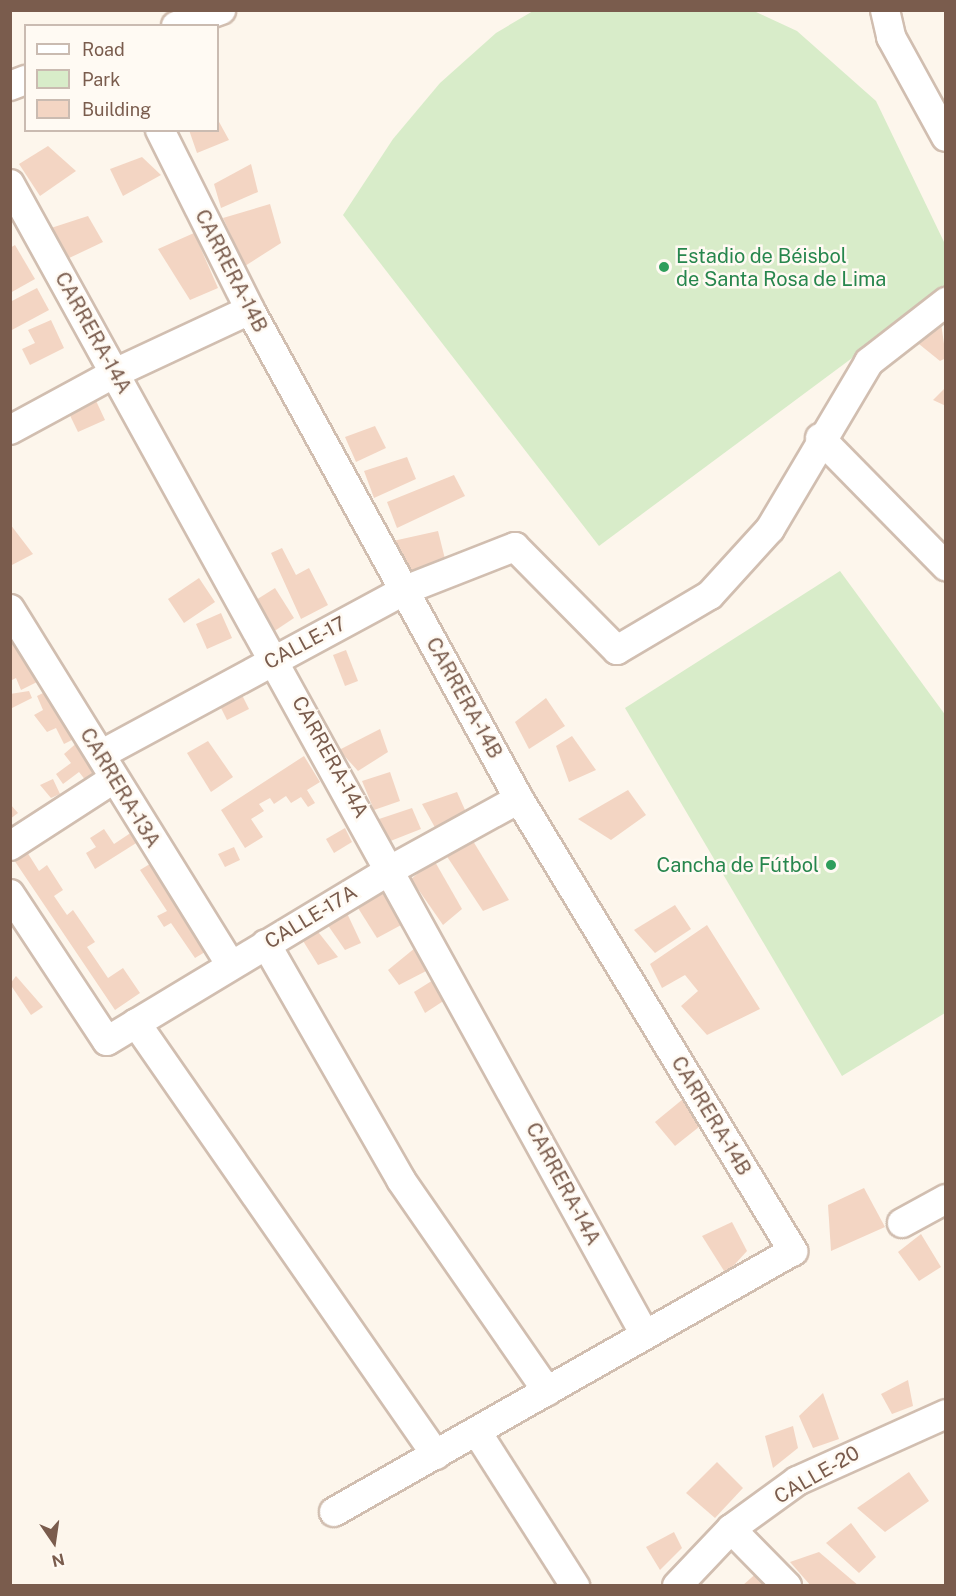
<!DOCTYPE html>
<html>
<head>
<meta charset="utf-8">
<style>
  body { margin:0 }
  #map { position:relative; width:956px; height:1596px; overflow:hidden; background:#fdf6ec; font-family:"Public Sans",sans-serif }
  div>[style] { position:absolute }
  .green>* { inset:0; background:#d8ecc9 }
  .building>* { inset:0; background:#f3d5c3 }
  .roads { filter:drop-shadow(2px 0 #d1beb0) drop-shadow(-2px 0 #d1beb0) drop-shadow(0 2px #d1beb0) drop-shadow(0 -2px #d1beb0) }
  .minor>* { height:28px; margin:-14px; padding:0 14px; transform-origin:14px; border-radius:14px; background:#fff }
  .dots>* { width:16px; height:16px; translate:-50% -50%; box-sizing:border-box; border:3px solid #fffaf3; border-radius:50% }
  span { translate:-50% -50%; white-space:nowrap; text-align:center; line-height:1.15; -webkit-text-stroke:5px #fffaf3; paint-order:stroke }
  .leisure-label { font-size:20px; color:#27864d }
  .left { translate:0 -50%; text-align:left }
  .right { translate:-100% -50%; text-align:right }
  .street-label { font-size:20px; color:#7a5c4d }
  .frame { position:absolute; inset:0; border:12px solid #7a5c4d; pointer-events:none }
  .legend { position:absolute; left:24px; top:24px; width:195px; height:108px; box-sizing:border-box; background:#fffaf3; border:2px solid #cabbb1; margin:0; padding:8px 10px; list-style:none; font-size:18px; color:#7a5c4d }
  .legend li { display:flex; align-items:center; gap:12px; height:30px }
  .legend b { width:30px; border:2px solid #cabbb1 }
  .north { position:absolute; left:24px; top:1512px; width:60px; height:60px; -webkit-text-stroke:4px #fffaf3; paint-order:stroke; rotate:167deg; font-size:16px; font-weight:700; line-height:24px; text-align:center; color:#7a5c4d }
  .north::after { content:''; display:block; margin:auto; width:21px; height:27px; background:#7a5c4d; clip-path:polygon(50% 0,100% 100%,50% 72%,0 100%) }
</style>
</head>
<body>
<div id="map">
  <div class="green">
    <div style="clip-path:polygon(533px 11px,754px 11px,797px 31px,876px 101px,945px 244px,945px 289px,599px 546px,343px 215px,393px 139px,440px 83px,496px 33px)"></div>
    <div style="clip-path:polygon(840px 571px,946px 716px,945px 1013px,842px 1076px,625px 708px)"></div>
  </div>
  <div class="building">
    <div style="clip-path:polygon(218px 120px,229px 140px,197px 153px,189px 130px,218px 130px)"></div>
    <div style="clip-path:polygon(48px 146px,76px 171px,40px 196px,19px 164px)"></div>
    <div style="clip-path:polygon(142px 157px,161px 175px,123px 196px,110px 169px)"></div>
    <div style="clip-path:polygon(251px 164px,258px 192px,221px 208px,214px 184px)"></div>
    <div style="clip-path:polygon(270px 204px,281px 243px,245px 266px,223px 218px)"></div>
    <div style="clip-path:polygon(88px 216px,103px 242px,65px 260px,51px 228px)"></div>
    <div style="clip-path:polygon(194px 233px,218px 288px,190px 300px,158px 249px)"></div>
    <div style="clip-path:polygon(15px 245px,35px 279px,10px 293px,10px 248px)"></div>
    <div style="clip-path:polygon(37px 288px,49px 310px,10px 331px,10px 302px)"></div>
    <div style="clip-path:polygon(51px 320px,64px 348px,30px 365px,22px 349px,35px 343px,28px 330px)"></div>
    <div style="clip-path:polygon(941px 323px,946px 358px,940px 361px,914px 340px)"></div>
    <div style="clip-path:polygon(946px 387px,946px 406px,933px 400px)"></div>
    <div style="clip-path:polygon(90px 388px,105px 420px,78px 432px,63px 401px)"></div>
    <div style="clip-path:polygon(375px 426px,386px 448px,356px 462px,345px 437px)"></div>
    <div style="clip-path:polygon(407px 457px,416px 479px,374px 498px,364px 471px)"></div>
    <div style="clip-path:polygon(454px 475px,465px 496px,397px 528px,387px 502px)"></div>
    <div style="clip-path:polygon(10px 524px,33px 554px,10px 566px)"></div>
    <div style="clip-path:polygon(438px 531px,445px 559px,410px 571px,393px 541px)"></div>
    <div style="clip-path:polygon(282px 548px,296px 575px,309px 568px,328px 605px,301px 619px,271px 553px)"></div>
    <div style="clip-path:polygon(199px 578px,215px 602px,184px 623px,168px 599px)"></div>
    <div style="clip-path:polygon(275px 588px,294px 618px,273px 632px,253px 602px)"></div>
    <div style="clip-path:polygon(221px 613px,232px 638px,207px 649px,196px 624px)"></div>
    <div style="clip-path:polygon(10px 627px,37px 682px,21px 690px,16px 678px,10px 681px)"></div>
    <div style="clip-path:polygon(346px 650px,358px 681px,345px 686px,333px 655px)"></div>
    <div style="clip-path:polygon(49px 690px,74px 739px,64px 744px,56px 728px,47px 732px,34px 715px,43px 710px,37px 696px)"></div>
    <div style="clip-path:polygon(29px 691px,32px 698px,10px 709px,10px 694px)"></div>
    <div style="clip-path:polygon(242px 695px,249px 709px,227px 720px,220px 706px)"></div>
    <div style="clip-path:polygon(546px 698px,565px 726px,529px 749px,515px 722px)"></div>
    <div style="clip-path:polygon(380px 729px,388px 752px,358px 771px,339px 750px)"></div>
    <div style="clip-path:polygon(572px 736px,596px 770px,569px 782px,556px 746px)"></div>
    <div style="clip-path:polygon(79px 741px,104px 775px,90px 786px,79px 772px,63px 784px,56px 774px,71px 763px,64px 754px)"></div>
    <div style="clip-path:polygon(208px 741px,233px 777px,211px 792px,187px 753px)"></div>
    <div style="clip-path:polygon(304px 756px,320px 782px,307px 790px,315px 803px,308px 807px,301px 797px,291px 803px,286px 796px,274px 804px,270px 798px,259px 804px,264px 811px,251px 819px,263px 837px,245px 848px,221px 810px)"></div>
    <div style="clip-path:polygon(390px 772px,400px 801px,374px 810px,362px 781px)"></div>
    <div style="clip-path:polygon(53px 779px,60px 794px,51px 798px,40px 785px)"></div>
    <div style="clip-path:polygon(628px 790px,646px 815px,611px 840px,578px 819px)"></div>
    <div style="clip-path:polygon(457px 792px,469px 819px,438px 833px,422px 804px)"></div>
    <div style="clip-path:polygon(10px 804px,18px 813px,10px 819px)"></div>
    <div style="clip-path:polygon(412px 808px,421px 829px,388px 842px,376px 820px)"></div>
    <div style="clip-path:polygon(345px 828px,352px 842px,334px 853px,326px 839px)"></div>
    <div style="clip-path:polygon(104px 829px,114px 844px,135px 830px,141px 840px,95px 869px,86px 853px,96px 847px,90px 838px)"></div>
    <div style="clip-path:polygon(473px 841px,509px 900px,483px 911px,446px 855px)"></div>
    <div style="clip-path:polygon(234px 847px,240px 860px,225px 867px,218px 854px)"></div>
    <div style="clip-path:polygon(27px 852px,39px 871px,47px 865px,63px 890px,54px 896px,67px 915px,73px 910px,95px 942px,87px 947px,108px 978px,123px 968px,140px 993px,115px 1010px,14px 860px)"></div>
    <div style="clip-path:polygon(434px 860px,462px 909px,443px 925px,411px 879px)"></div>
    <div style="clip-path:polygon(153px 862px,210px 949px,195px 958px,171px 923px,164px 927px,157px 916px,167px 911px,140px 870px)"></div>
    <div style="clip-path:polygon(382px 889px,403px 924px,377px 938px,358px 908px)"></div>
    <div style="clip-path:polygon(675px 905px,691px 929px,655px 953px,634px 930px)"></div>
    <div style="clip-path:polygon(345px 909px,361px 943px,345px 950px,325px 921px)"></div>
    <div style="clip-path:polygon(707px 925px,760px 1009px,707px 1035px,681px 1006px,698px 991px,685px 975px,662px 988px,650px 964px)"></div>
    <div style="clip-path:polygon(315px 928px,338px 957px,318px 965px,300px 936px)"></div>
    <div style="clip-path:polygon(415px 948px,430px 969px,399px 985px,388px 970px)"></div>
    <div style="clip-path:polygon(16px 976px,43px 1007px,31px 1015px,10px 984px)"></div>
    <div style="clip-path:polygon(438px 977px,448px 998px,425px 1013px,414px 992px)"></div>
    <div style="clip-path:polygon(683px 1099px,704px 1123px,675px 1146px,655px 1122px)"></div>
    <div style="clip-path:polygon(864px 1188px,885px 1227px,831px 1251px,828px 1205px)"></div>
    <div style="clip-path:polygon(732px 1222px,747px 1251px,726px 1274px,702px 1236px)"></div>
    <div style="clip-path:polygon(921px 1234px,941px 1267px,919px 1281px,898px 1252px)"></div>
    <div style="clip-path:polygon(908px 1380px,913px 1406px,892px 1414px,881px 1394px)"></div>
    <div style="clip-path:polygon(823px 1393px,839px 1439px,813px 1448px,799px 1416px)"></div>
    <div style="clip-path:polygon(793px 1426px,798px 1448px,773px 1468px,765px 1436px)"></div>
    <div style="clip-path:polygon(717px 1462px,743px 1488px,715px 1518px,686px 1493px)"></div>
    <div style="clip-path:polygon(909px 1472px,929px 1501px,885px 1532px,857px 1508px)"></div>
    <div style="clip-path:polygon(851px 1523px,876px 1557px,859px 1573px,826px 1543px)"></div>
    <div style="clip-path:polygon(674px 1532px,682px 1548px,660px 1570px,646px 1547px)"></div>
    <div style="clip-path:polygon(819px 1552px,859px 1586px,811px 1586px,790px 1562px)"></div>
    <div style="clip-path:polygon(760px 1570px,773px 1586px,742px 1586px)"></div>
  </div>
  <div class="roads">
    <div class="minor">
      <div style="left:885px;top:10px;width:28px;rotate:77deg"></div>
      <div style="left:891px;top:37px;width:114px;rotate:61.2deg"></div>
      <div style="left:176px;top:26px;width:48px;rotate:-19.6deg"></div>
      <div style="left:10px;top:86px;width:17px;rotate:-21deg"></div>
      <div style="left:160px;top:130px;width:201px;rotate:63.4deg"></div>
      <div style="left:250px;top:310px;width:558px;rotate:61.18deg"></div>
      <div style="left:519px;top:799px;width:529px;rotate:58.78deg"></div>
      <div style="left:793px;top:1251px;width:528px;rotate:150.38deg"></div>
      <div style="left:10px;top:184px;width:1312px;rotate:61.11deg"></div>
      <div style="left:10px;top:430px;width:119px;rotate:-28.5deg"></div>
      <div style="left:115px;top:373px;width:149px;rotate:-25deg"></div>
      <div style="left:820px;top:438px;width:180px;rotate:45.5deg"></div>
      <div style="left:10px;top:609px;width:419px;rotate:58.2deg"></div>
      <div style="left:102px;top:754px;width:345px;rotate:-28.4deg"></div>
      <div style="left:405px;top:590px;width:118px;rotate:-21.4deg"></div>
      <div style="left:515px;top:547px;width:145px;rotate:45.3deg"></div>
      <div style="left:617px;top:650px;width:108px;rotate:-30.6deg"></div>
      <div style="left:710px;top:595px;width:89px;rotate:-47.7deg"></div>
      <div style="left:770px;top:529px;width:194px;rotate:-59.3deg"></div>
      <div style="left:869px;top:362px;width:98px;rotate:-37.9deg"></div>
      <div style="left:10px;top:846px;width:121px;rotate:-32.9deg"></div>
      <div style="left:10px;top:894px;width:176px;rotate:56.6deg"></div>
      <div style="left:107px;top:1041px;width:333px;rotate:-31.1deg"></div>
      <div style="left:392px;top:869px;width:145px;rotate:-28.9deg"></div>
      <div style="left:266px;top:944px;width:272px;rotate:60.2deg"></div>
      <div style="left:401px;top:1180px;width:257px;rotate:55.3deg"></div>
      <div style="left:136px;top:1023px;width:526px;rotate:55.22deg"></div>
      <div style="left:902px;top:1223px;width:50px;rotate:-28.6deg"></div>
      <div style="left:477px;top:1432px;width:183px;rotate:57.5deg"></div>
      <div style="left:731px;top:1529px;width:80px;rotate:45.5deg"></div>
      <div style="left:677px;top:1586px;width:79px;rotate:-46.5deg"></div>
      <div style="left:731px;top:1529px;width:82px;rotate:-36deg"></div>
      <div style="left:797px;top:1481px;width:163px;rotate:-24.2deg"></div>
    </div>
  </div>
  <div class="dots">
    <div style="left:664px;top:267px;background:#2e9e5b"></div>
    <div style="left:831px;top:865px;background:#2e9e5b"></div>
  </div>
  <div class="leisure-label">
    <span class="left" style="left:676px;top:268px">Estadio de Béisbol<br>de Santa Rosa de Lima</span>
    <span class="right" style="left:819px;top:865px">Cancha de Fútbol</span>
  </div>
  <div class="street-label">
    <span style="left:231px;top:271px;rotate:63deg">CARRERA-14B</span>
    <span style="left:93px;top:333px;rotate:61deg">CARRERA-14A</span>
    <span style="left:305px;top:643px;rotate:-28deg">CALLE-17</span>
    <span style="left:464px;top:698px;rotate:61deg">CARRERA-14B</span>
    <span style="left:330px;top:757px;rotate:61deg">CARRERA-14A</span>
    <span style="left:120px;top:788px;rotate:59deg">CARRERA-13A</span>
    <span style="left:311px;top:917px;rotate:-31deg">CALLE-17A</span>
    <span style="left:711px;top:1116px;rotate:59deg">CARRERA-14B</span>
    <span style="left:563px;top:1184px;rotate:62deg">CARRERA-14A</span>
    <span style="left:817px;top:1475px;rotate:-30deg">CALLE-20</span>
  </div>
  <div class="frame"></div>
  <ul class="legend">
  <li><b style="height:8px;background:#fff"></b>Road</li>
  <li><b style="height:16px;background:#d8ecc9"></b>Park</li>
  <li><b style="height:16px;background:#f3d5c3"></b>Building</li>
  </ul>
  <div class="north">N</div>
</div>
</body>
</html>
